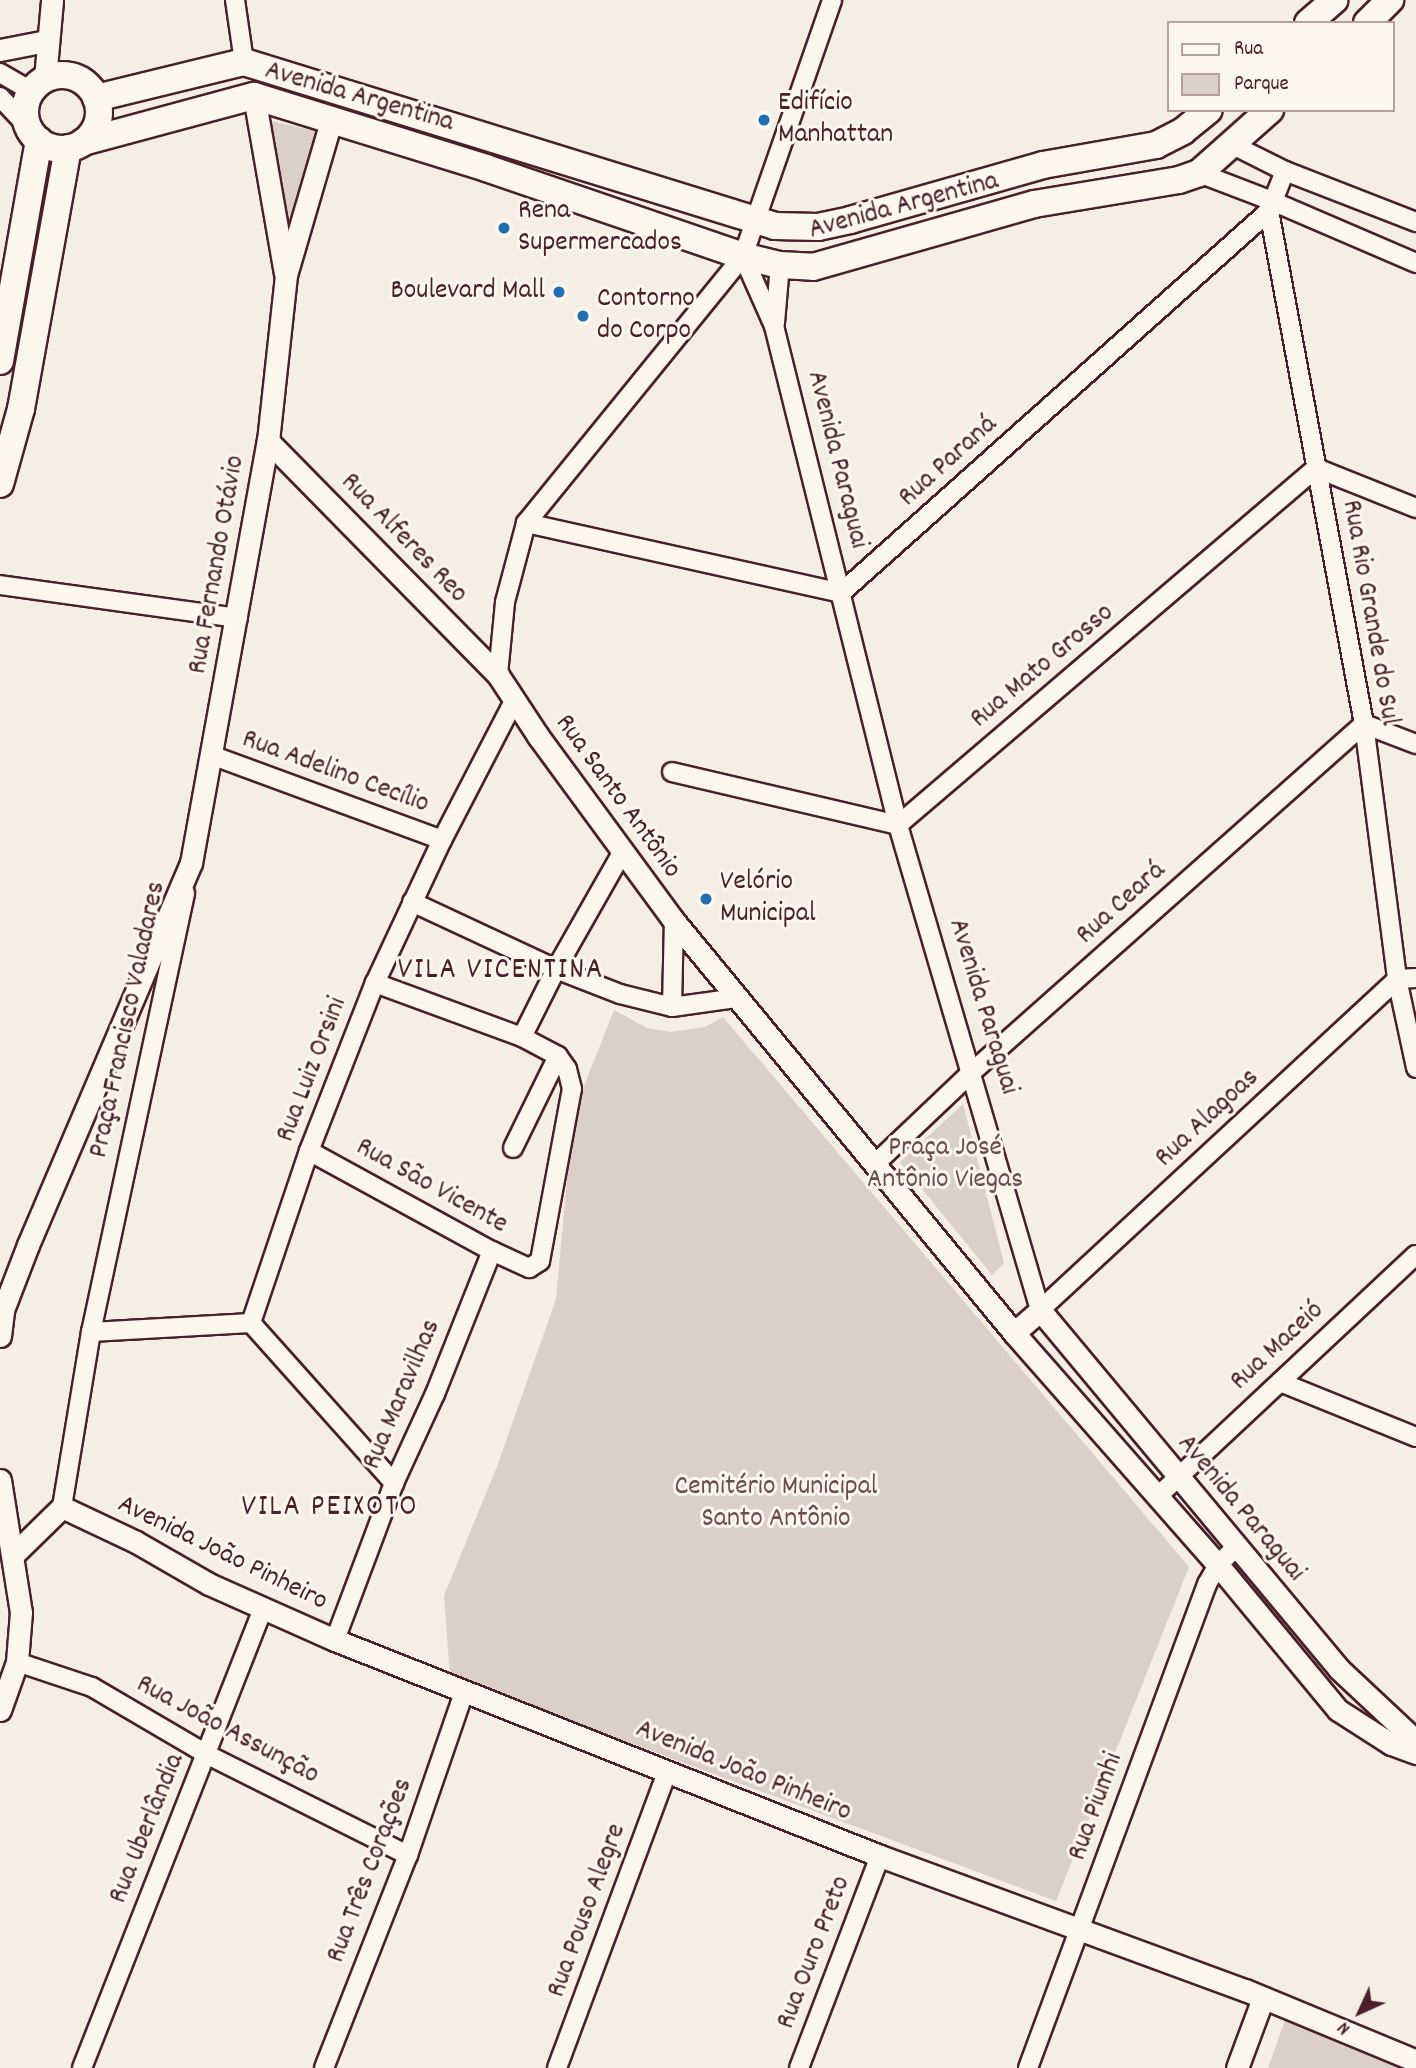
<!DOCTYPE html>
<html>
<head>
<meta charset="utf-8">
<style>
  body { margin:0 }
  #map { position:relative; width:1416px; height:2068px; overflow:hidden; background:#f4eee4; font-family:Dekko,sans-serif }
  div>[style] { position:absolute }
  .green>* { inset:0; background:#dbd0c9 }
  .roads { filter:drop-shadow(2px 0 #4a1f2b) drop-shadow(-2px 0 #4a1f2b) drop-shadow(0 2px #4a1f2b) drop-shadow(0 -2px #4a1f2b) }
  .minor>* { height:18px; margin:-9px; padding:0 9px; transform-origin:9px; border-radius:9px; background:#fbf7ec }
  .tertiary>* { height:21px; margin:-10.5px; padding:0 10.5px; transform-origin:10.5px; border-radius:10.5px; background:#fbf7ec }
  .primary>* { height:26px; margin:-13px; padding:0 13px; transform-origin:13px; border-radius:13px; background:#fbf7ec }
  .primary>.ring { margin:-13px; padding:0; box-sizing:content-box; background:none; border:26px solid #fbf7ec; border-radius:50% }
  .dots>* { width:19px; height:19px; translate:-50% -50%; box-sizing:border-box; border:4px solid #fbf7ec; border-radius:50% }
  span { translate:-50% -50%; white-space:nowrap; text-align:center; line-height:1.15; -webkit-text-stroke:6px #fbf7ec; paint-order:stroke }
  .street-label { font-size:28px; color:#4a1f2b }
  .poi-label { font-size:28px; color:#4a1f2b }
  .left { translate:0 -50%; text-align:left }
  .right { translate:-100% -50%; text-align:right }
  .park-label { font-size:28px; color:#6e4b52 }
  .neighbourhood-label { font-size:30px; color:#4a1f2b; letter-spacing:2px }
  .legend { position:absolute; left:1167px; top:21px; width:228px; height:91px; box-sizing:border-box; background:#fbf7ec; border:2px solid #b4a19f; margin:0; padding:9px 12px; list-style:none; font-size:21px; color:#4a1f2b }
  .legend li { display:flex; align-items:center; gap:14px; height:35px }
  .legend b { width:35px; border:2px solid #b4a19f }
  .north { position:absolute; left:1325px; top:1977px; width:70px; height:70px; -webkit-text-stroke:5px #fbf7ec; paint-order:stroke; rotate:225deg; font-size:19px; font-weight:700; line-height:28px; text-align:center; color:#4a1f2b }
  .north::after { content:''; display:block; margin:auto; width:24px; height:32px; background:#4a1f2b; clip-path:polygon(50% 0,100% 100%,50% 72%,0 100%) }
</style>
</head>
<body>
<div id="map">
  <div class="green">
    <div style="clip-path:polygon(266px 120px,316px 131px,287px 252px)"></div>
    <div style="clip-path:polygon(614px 1010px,647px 1028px,671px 1032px,705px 1027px,723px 1017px,1189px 1567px,1056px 1901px,450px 1676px,444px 1596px,498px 1464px,556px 1299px,573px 1114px)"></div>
    <div style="clip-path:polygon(963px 1104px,1004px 1263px,992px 1275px,900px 1162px)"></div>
    <div style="clip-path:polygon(1289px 2009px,1416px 2068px,1268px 2068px)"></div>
  </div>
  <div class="roads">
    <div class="minor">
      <div style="left:235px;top:0;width:63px;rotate:81.7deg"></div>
      <div style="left:0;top:73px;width:36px;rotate:30deg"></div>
      <div style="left:0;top:97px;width:42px;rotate:46.9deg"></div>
      <div style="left:1231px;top:144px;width:60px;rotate:26.6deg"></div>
      <div style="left:1285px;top:171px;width:141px;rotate:21.3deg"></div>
      <div style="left:1285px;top:171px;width:43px;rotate:111.8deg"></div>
      <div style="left:1269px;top:211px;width:522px;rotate:79.51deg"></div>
      <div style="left:1364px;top:724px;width:257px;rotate:82.6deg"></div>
      <div style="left:1397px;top:979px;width:91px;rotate:77.9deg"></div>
      <div style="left:1199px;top:173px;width:78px;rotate:21deg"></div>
      <div style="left:1272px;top:201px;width:157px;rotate:23.3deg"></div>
      <div style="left:743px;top:256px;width:77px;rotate:66.1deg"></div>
      <div style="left:774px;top:326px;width:514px;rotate:76.04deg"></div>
      <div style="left:898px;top:825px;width:505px;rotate:73.68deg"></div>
      <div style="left:1040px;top:1310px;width:487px;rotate:-42.8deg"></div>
      <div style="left:1397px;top:979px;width:19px;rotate:-3deg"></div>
      <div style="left:775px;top:323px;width:58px;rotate:-85.1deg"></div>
      <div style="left:526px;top:523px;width:323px;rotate:12.5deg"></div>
      <div style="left:841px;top:593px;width:574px;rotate:-41.75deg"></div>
      <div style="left:0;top:585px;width:240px;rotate:7.9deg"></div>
      <div style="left:498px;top:675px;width:73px;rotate:-84.5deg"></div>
      <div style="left:505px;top:602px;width:82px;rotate:-75.1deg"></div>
      <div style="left:526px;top:523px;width:344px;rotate:-50.9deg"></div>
      <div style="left:743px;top:256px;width:271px;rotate:-70.8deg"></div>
      <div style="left:211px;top:755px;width:246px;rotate:20.2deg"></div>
      <div style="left:672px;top:772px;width:232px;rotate:13.2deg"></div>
      <div style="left:898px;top:825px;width:550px;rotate:-40.5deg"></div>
      <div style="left:1316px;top:468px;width:108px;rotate:21.8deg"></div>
      <div style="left:412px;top:902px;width:159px;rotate:25deg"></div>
      <div style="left:556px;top:969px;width:69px;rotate:21.3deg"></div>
      <div style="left:620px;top:994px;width:54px;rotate:14deg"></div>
      <div style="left:672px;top:1007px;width:66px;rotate:-7.9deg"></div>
      <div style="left:672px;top:1007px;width:86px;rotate:-88.7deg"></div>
      <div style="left:522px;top:1037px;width:76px;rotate:-63.4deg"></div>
      <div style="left:556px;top:969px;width:133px;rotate:-60.4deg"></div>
      <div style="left:513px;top:1148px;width:102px;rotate:-63.9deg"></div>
      <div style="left:309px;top:1151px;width:209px;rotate:28.7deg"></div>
      <div style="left:492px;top:1251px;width:41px;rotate:24.7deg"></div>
      <div style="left:529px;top:1268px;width:13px;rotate:-32deg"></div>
      <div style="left:540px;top:1261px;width:175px;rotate:-79.5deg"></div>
      <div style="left:572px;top:1089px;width:21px;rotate:-104deg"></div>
      <div style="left:567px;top:1069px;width:16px;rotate:-125deg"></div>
      <div style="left:558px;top:1056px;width:41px;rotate:-152.2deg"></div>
      <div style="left:522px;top:1037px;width:157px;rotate:-159.8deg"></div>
      <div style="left:876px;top:1163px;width:132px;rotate:-43.5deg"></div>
      <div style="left:972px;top:1072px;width:524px;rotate:-41.6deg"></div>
      <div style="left:1364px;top:724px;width:56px;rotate:21deg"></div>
      <div style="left:251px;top:1323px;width:182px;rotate:-71.4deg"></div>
      <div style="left:309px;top:1151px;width:180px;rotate:-68.6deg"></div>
      <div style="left:375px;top:983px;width:158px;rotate:-64.9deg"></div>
      <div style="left:442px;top:840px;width:157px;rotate:-62.6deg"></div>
      <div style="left:251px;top:1323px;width:215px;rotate:48.2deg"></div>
      <div style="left:91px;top:1332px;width:160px;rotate:-3.2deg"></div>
      <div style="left:1280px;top:1382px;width:147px;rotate:22deg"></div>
      <div style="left:1157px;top:1497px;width:354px;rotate:-43.1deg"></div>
      <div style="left:62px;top:1507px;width:177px;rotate:-80.6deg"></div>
      <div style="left:91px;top:1332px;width:449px;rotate:-77.9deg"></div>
      <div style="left:335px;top:1640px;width:168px;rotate:-69.4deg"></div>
      <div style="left:394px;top:1483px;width:98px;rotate:-65.3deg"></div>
      <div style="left:435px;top:1394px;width:154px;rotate:-68.3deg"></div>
      <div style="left:17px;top:1662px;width:79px;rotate:18.4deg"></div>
      <div style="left:92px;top:1687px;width:132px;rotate:30.4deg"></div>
      <div style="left:206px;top:1754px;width:226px;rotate:26.6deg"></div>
      <div style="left:82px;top:2068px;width:493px;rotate:-68.5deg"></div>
      <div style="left:324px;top:2068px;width:229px;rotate:-68.5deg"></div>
      <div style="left:408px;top:1855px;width:172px;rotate:-71deg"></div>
      <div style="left:557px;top:2068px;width:316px;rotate:-69.6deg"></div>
      <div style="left:799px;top:2068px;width:227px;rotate:-69.1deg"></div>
      <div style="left:1028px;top:2068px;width:516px;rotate:-69.7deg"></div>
      <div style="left:1207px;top:1584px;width:22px;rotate:-60deg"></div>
      <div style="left:1218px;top:1565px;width:24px;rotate:-45deg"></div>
    </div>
    <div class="tertiary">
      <div style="left:0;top:50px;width:47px;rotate:-11.1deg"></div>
      <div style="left:45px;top:79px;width:79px;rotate:-84.9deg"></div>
      <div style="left:254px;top:96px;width:180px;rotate:80.1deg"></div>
      <div style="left:268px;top:441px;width:328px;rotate:45.5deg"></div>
      <div style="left:498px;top:675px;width:73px;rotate:56.7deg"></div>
      <div style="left:538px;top:736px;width:230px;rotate:53.7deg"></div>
      <div style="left:674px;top:921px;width:534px;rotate:50.47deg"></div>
      <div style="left:1014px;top:1333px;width:309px;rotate:48.7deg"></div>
      <div style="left:1218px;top:1565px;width:188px;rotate:50.4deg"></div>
      <div style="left:1338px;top:1710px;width:63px;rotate:32.7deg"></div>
      <div style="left:1391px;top:1744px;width:27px;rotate:20deg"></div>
      <div style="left:1014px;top:1333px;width:35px;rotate:-41deg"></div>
      <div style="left:1040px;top:1310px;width:467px;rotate:50.2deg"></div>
      <div style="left:1339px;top:1669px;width:105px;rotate:43.1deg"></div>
      <div style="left:0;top:1336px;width:26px;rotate:-83deg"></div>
      <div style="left:3px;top:1310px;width:70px;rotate:-69deg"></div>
      <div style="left:28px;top:1245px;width:415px;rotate:-66.9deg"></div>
      <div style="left:191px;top:863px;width:429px;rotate:-79.7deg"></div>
      <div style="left:268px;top:441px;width:167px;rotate:-83.8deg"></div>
      <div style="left:286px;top:275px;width:164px;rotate:-73.7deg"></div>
      <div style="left:0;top:1480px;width:134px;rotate:81deg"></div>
      <div style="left:21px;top:1612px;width:50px;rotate:94.6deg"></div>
      <div style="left:17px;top:1662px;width:51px;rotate:109.5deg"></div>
      <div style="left:13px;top:1555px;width:69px;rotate:-44.4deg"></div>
      <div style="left:62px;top:1507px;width:82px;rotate:25.3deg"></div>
      <div style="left:136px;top:1542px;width:84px;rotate:29.9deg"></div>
      <div style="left:209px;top:1584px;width:138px;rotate:24deg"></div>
      <div style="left:335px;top:1640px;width:586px;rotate:21.62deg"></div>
      <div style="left:880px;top:1856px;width:389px;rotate:20.2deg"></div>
      <div style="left:1245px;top:1990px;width:185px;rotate:22.5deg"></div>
      <div style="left:1237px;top:2068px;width:75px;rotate:-69.6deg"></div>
    </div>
    <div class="primary">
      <div style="left:1308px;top:23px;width:35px;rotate:-41deg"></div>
      <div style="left:1367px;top:23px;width:33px;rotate:-45deg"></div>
      <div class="ring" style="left:25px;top:75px;width:48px;height:48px"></div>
      <div style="left:96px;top:98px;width:152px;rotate:-13.7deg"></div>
      <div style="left:244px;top:62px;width:556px;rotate:17.16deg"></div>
      <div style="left:775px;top:226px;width:43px;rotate:1.3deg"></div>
      <div style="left:818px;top:227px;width:33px;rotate:-12deg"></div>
      <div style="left:850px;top:220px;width:201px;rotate:-15.9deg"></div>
      <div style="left:1043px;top:165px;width:115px;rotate:-10deg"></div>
      <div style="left:1156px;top:145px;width:30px;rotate:-27deg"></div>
      <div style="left:1183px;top:131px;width:33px;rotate:-39deg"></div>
      <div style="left:83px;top:142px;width:177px;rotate:-15.1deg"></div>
      <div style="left:254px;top:96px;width:243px;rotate:17.2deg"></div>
      <div style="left:486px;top:168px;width:272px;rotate:18.9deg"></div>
      <div style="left:743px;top:256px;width:38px;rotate:14deg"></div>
      <div style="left:780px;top:265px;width:33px;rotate:3deg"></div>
      <div style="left:813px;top:267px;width:230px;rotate:-15.9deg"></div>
      <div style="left:1034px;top:204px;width:147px;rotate:-9.4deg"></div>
      <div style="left:1179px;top:180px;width:21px;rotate:-19deg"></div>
      <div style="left:1199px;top:173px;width:95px;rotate:-41.6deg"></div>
      <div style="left:0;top:361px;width:224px;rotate:-80deg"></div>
      <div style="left:0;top:484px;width:78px;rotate:-74.4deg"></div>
      <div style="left:21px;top:409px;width:265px;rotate:-79.8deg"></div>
    </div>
  </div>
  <div class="dots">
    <div style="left:764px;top:120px;background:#1f6fb2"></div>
    <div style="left:504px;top:228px;background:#1f6fb2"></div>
    <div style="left:559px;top:292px;background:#1f6fb2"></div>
    <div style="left:583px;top:316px;background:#1f6fb2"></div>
    <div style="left:706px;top:899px;background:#1f6fb2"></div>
  </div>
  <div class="street-label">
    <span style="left:359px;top:98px;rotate:16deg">Avenida Argentina</span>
    <span style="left:904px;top:207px;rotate:-15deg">Avenida Argentina</span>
    <span style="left:836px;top:460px;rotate:76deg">Avenida Paraguai</span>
    <span style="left:949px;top:462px;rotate:-42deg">Rua Paraná</span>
    <span style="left:403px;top:539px;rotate:46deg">Rua Alferes Reo</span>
    <span style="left:218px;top:565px;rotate:-80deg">Rua Fernando Otávio</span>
    <span style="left:1369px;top:613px;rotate:80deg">Rua Rio Grande do Sul</span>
    <span style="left:1043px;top:667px;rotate:-40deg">Rua Mato Grosso</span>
    <span style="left:335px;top:773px;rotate:20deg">Rua Adelino Cecílio</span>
    <span style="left:617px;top:797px;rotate:54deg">Rua Santo Antônio</span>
    <span style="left:1122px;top:904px;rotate:-42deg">Rua Ceará</span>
    <span style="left:982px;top:1007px;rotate:73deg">Avenida Paraguai</span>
    <span style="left:129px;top:1020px;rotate:-78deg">Praça Francisco Valadares</span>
    <span style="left:313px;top:1070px;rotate:-69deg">Rua Luiz Orsini</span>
    <span style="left:1208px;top:1119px;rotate:-43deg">Rua Alagoas</span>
    <span style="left:431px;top:1187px;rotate:29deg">Rua São Vicente</span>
    <span style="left:1278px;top:1347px;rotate:-43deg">Rua Maceió</span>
    <span style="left:403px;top:1395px;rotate:-67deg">Rua Maravilhas</span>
    <span style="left:1240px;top:1509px;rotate:50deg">Avenida Paraguai</span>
    <span style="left:222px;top:1554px;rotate:26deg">Avenida João Pinheiro</span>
    <span style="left:227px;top:1731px;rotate:28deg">Rua João Assunção</span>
    <span style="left:743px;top:1772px;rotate:22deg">Avenida João Pinheiro</span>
    <span style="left:1097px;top:1807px;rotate:-70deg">Rua Piumhi</span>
    <span style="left:148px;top:1829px;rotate:-68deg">Rua Uberlândia</span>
    <span style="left:371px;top:1871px;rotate:-69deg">Rua Três Corações</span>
    <span style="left:588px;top:1911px;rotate:-70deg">Rua Pouso Alegre</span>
    <span style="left:815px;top:1953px;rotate:-69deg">Rua Ouro Preto</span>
  </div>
  <div class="poi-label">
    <span class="left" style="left:778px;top:120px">Edifício<br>Manhattan</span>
    <span class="left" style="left:518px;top:228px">Rena<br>Supermercados</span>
    <span class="right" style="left:545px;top:292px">Boulevard Mall</span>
    <span class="left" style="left:597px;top:316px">Contorno<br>do Corpo</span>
    <span class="left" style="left:720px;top:899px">Velório<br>Municipal</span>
  </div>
  <div class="park-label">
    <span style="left:945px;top:1165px">Praça José<br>Antônio Viegas</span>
    <span style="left:776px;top:1504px">Cemitério Municipal<br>Santo Antônio</span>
  </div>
  <div class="neighbourhood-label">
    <span style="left:501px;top:972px">VILA VICENTINA</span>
    <span style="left:330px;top:1509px">VILA PEIXOTO</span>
  </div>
  <ul class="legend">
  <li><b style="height:9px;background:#fbf7ec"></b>Rua</li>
  <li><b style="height:19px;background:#dbd0c9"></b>Parque</li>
  </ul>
  <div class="north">N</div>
</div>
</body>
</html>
